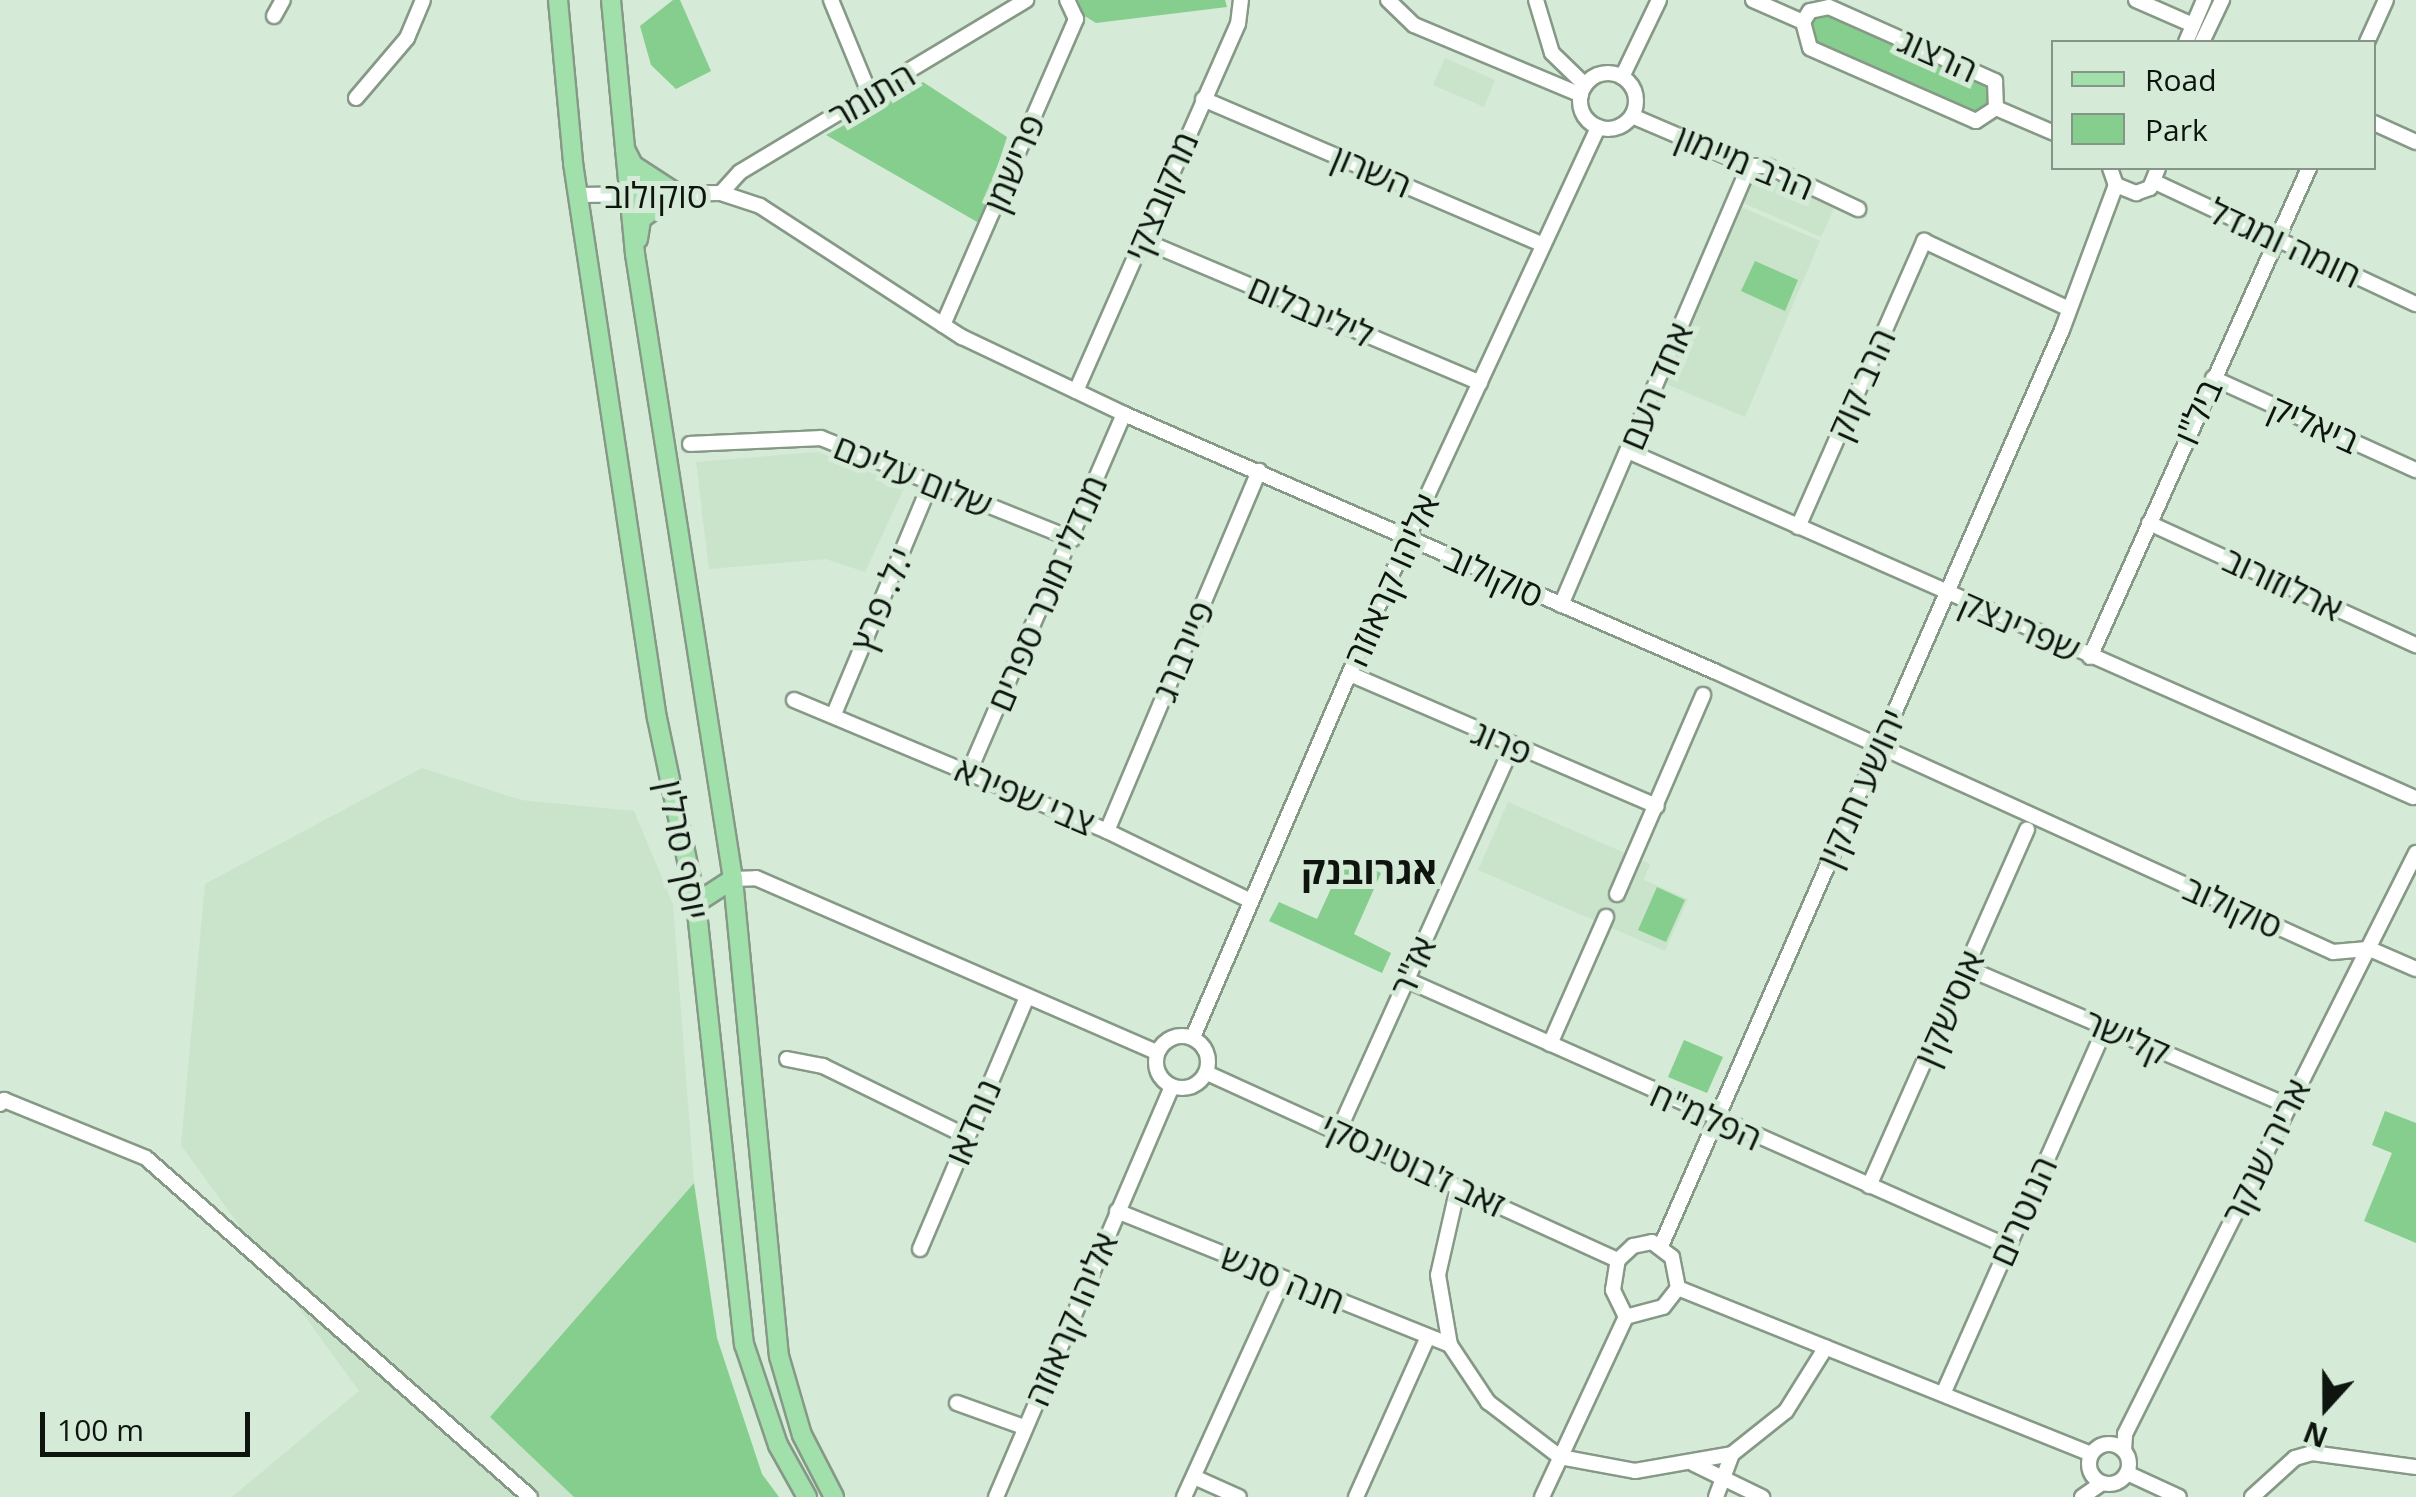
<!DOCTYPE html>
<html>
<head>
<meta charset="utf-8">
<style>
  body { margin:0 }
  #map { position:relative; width:2416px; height:1497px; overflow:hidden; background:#d5ead7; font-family:"Open Sans",Heebo,sans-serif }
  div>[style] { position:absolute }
  .built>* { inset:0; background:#c9e4ca }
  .green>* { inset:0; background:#85ce8d }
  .roads { filter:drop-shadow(2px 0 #869987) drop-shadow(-2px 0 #869987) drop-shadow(0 2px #869987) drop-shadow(0 -2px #869987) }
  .minor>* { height:14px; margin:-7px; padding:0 7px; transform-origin:7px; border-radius:7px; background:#fff }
  .minor>.ring { margin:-7px; padding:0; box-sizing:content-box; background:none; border:14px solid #fff; border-radius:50% }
  .major>* { height:18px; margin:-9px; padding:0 9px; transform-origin:9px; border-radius:9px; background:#a1dfab }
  span { translate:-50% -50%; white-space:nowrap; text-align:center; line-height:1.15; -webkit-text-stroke:10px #d5ead7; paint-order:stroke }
  .street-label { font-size:35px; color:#0d150e }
  .neighbourhood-label { font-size:38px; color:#0d150e; font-weight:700 }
  .legend { position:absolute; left:2051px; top:40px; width:325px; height:130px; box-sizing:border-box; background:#d5ead7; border:2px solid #859587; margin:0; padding:12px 18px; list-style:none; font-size:30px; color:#0d150e }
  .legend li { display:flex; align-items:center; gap:20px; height:50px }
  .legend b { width:50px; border:2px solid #859587 }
  .north { position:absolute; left:2276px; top:1357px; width:100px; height:100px; -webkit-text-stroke:8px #d5ead7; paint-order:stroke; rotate:201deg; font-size:28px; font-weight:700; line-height:40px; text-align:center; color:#0d150e }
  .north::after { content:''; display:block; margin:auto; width:35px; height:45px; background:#0d150e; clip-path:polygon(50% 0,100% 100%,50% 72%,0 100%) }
  .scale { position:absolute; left:40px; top:1412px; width:210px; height:45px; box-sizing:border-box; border:5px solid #0d150e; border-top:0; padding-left:12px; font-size:30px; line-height:35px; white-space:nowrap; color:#0d150e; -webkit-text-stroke:8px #d5ead7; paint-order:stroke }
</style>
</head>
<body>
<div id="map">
  <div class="built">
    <div style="clip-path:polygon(1445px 58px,1495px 80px,1484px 107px,1433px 85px)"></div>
    <div style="clip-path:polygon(1751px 172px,1836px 204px,1821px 237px,1739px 201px)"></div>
    <div style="clip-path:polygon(1737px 205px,1820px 241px,1745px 417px,1661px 382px)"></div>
    <div style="clip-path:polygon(818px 452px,905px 486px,865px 572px,826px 559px,709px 569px,696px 462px)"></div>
    <div style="clip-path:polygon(422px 768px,521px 800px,634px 811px,673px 904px,694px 1183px,490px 1417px,574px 1497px,232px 1497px,359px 1391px,181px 1145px,205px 884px)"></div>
    <div style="clip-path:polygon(1508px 802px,1650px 864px,1644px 880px,1688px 899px,1665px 951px,1478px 870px)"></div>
  </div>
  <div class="green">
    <div style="clip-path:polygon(673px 0,680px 0,711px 71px,676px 89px,651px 65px,640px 26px)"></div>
    <div style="clip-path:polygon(1078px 0,1225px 0,1227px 7px,1096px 23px,1083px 15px)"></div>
    <div style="clip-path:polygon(1829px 7px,1995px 81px,1985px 119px,1810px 48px,1803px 22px)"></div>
    <div style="clip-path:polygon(923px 82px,1007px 137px,979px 223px,826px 135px)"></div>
    <div style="clip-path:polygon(1755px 261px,1798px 280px,1785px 311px,1741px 291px)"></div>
    <div style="clip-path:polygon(1346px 856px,1381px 873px,1354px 934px,1391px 953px,1382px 973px,1269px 921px,1279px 902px,1317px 919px)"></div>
    <div style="clip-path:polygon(1657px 887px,1685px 900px,1666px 942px,1638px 930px)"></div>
    <div style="clip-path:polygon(1684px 1040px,1723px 1057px,1707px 1093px,1668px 1077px)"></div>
    <div style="clip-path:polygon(2385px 1111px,2416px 1123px,2416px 1243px,2364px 1221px,2392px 1153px,2372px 1145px)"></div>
    <div style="clip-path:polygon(694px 1183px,717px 1338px,762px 1474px,779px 1497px,574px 1497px,490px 1417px)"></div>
  </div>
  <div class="roads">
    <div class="minor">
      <div style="left:831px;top:0;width:105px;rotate:67.6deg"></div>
      <div style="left:1388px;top:0;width:36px;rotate:44deg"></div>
      <div style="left:1414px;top:25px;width:181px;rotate:22.7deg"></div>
      <div style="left:1536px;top:0;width:55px;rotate:73.2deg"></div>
      <div style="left:1552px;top:53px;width:46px;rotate:44.1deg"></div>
      <div style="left:1753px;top:0;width:55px;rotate:23.7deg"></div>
      <div style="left:2136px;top:0;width:62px;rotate:23.7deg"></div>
      <div style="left:1829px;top:7px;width:182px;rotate:24deg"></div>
      <div style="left:1995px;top:81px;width:27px;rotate:88deg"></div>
      <div style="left:1996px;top:108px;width:24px;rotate:147deg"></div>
      <div style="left:1976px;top:121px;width:181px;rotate:-156.3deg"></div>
      <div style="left:1810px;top:48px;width:27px;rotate:-105deg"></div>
      <div style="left:1803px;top:22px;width:13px;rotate:-58deg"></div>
      <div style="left:1810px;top:11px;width:19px;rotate:-12deg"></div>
      <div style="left:274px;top:16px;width:18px;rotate:-61deg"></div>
      <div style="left:2186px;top:42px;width:46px;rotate:-66.8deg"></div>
      <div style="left:2202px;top:42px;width:47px;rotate:-64.5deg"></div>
      <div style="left:2367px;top:42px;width:46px;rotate:-65.7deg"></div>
      <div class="ring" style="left:1580px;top:73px;width:42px;height:42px"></div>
      <div style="left:1622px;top:77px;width:85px;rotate:-64.3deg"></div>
      <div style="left:356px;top:98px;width:79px;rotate:-49.6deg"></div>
      <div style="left:407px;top:38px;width:41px;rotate:-67.2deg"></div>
      <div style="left:1203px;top:99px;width:369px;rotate:23.2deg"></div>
      <div style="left:1996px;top:108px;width:63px;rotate:23.3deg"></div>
      <div style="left:1632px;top:116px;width:127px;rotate:23.1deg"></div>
      <div style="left:1749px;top:166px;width:18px"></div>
      <div style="left:1767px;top:166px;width:101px;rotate:25.3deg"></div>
      <div style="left:2374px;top:123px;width:46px;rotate:24.3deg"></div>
      <div style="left:2110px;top:168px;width:18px;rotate:71deg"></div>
      <div style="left:2116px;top:185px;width:22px;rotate:22deg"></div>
      <div style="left:2136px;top:193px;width:15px;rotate:-20deg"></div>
      <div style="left:2150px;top:188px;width:22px;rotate:-68deg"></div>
      <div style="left:2155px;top:182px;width:288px;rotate:25.1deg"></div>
      <div style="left:721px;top:193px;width:28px;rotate:-48deg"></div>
      <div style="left:740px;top:172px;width:334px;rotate:-31deg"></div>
      <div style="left:580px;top:195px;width:141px;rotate:-0.8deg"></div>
      <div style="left:721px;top:193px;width:41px;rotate:18.4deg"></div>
      <div style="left:760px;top:206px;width:241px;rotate:33deg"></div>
      <div style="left:962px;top:337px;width:179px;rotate:25.4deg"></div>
      <div style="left:1124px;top:414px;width:644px;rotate:23.54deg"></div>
      <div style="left:1714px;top:671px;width:680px;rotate:24.42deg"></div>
      <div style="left:2333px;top:952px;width:37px;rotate:-5deg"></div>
      <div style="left:2370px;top:949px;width:50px;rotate:23.5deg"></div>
      <div style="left:1142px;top:240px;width:367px;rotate:22.9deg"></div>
      <div style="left:943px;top:325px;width:334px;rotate:-66.5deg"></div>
      <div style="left:1076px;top:19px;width:21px;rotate:-115deg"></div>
      <div style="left:2213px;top:378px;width:223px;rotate:24.4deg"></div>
      <div style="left:1076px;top:391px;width:401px;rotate:-66.2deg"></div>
      <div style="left:1238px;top:24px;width:24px;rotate:-83deg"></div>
      <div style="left:690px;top:444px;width:131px;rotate:-2.6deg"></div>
      <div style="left:821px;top:438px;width:271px;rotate:21.9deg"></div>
      <div style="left:1628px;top:451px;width:858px;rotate:23.79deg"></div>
      <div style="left:2149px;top:523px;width:294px;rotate:24.6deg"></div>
      <div style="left:1798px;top:527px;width:313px;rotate:-66.2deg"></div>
      <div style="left:1924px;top:241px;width:158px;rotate:25.1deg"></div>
      <div style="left:1561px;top:605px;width:478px;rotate:-66.8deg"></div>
      <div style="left:2090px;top:657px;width:536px;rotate:-65.87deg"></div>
      <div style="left:1350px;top:674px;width:334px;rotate:23.3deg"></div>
      <div style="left:794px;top:700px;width:339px;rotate:22.7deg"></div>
      <div style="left:1107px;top:831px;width:160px;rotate:25.9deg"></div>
      <div style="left:834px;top:714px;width:249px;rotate:-67.3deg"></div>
      <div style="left:969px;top:772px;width:390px;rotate:-66.6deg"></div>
      <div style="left:1107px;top:831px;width:391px;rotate:-67.1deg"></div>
      <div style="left:733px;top:879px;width:23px;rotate:-2deg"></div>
      <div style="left:756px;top:878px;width:437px;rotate:23.5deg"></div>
      <div style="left:1617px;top:894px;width:217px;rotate:-66.6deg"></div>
      <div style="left:1967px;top:968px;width:348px;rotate:23.2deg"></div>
      <div style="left:1407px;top:980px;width:656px;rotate:23.91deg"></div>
      <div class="ring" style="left:1156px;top:1036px;width:38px;height:38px"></div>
      <div style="left:1193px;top:1037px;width:544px;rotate:-66.73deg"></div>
      <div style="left:1408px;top:537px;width:452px;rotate:-65.1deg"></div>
      <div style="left:1550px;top:1044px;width:139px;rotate:-66.2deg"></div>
      <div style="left:787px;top:1059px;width:37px;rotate:11deg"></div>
      <div style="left:823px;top:1066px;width:159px;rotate:26.1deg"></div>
      <div style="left:1207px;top:1073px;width:452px;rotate:24.5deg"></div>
      <div style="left:0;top:1104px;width:6px;rotate:-45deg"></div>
      <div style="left:4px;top:1100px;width:153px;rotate:22.2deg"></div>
      <div style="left:146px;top:1158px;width:512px;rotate:41.44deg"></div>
      <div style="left:1339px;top:1130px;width:420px;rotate:-65.7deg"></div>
      <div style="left:1869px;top:1186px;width:390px;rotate:-66.1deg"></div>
      <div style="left:1458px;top:1187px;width:90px;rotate:102.8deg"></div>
      <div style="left:1438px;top:1275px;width:71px;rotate:80.3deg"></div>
      <div style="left:1450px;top:1345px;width:69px;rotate:56.3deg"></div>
      <div style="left:1488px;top:1402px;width:91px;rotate:37.4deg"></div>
      <div style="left:1560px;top:1457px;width:76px;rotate:10.6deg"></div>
      <div style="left:1635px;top:1471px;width:98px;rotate:-9.9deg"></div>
      <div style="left:1732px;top:1454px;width:69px;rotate:-38.5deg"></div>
      <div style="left:1786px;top:1411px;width:75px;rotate:-58deg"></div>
      <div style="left:1117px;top:1211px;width:359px;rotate:21.9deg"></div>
      <div style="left:1652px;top:1242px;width:25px;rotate:37deg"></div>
      <div style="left:1672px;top:1257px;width:32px;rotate:79deg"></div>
      <div style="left:1678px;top:1288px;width:24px;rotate:128deg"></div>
      <div style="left:1663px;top:1307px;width:38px;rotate:165deg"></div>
      <div style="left:1626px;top:1317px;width:30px;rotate:-116deg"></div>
      <div style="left:1613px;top:1290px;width:30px;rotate:-81deg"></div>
      <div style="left:1618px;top:1260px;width:21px;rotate:-43deg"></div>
      <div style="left:1633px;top:1246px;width:19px;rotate:-12deg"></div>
      <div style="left:1661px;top:1246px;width:1000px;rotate:-66.36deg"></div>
      <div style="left:2062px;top:330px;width:155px;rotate:-69.6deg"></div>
      <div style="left:920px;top:1249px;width:274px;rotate:-67deg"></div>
      <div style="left:1678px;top:1288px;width:445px;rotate:21.9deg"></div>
      <div style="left:1943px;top:1394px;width:399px;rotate:-66.1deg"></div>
      <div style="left:957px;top:1403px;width:71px;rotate:19.7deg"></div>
      <div class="ring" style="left:2089px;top:1444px;width:26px;height:26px"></div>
      <div style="left:2124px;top:1450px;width:16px;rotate:-86deg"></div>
      <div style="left:2125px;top:1434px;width:650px;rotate:-63.4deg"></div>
      <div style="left:1694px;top:1464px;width:76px;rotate:25.9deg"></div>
      <div style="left:2127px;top:1473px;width:57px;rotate:24.8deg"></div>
      <div style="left:1194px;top:1477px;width:49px;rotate:24deg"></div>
      <div style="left:996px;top:1497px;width:447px;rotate:-66.8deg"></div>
      <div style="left:1184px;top:1497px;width:239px;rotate:-65.5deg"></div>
      <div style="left:1356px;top:1497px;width:175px;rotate:-65.8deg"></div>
      <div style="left:1542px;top:1497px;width:199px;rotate:-65deg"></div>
      <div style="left:1716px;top:1497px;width:46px;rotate:-69.6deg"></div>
      <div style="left:2082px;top:1497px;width:24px;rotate:-35deg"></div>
      <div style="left:2252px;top:1497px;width:58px;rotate:-42.2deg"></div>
      <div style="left:2295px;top:1458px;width:18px;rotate:-16deg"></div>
      <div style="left:2312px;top:1453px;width:105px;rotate:7.7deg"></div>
    </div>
    <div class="major">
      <div style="left:558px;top:0;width:164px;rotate:84.7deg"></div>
      <div style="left:573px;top:163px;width:355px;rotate:81.4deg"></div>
      <div style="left:626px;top:514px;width:206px;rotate:81.4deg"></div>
      <div style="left:657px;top:718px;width:189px;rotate:78.1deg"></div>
      <div style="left:696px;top:903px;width:444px;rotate:83.8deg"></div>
      <div style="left:744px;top:1344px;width:107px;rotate:71.4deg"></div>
      <div style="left:778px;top:1445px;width:60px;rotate:60.9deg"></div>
      <div style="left:611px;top:0;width:255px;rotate:84.6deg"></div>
      <div style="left:635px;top:254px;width:633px;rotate:81.09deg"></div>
      <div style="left:733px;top:879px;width:479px;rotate:84.5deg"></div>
      <div style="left:779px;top:1356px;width:82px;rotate:73.8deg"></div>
      <div style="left:802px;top:1435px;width:70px;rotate:62.7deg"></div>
      <div style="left:625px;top:149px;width:18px;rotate:63deg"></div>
      <div style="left:633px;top:165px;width:51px;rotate:33.1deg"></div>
      <div style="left:638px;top:239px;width:20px;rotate:-81deg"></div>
      <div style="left:641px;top:219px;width:44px;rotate:-36.6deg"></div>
      <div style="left:696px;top:903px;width:44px;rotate:-33deg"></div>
    </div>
  </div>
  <div class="street-label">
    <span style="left:1938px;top:55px;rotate:24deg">הרצוג</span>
    <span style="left:872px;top:95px;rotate:-31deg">התומר</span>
    <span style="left:1745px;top:162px;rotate:22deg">הרב מיימון</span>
    <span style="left:1014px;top:163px;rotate:-67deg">פרישמן</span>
    <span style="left:1372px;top:171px;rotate:23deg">השרון</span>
    <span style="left:656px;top:195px">סוקולוב</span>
    <span style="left:1161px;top:196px;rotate:-67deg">מרקובצקי</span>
    <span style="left:2285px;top:243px;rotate:25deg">חומה ומגדל</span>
    <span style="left:1311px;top:311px;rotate:23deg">לילינבלום</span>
    <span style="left:1861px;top:384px;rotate:-66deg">הרב קוק</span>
    <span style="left:1656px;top:386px;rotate:-67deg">אחד העם</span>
    <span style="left:2198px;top:412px;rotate:-66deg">ביל"ו</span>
    <span style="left:2314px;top:424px;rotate:24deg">ביאליק</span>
    <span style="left:913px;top:476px;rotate:22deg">שלום עליכם</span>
    <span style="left:1494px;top:576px;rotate:24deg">סוקולוב</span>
    <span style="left:1391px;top:580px;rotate:-66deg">אליהו קראוזה</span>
    <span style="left:2283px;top:584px;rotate:25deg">ארלוזורוב</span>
    <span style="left:1047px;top:593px;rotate:-67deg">מנדלי מוכר ספרים</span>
    <span style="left:882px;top:599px;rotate:-67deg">י.ל. פרץ</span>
    <span style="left:2020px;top:626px;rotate:24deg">שפרינצק</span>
    <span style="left:1183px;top:651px;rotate:-67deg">פיירברג</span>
    <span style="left:1502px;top:742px;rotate:23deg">פרוג</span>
    <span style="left:1861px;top:788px;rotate:-66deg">יהושע חנקין</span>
    <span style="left:1025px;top:796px;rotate:23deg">צבי שפירא</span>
    <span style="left:683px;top:850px;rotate:79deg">יוסף סרלין</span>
    <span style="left:2233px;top:907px;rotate:24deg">סוקולוב</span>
    <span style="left:1413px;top:966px;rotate:-66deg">אז"ר</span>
    <span style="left:1949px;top:1008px;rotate:-66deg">אוסישקין</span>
    <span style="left:2127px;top:1037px;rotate:23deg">קלישר</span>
    <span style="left:1706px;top:1116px;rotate:24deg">הפלמ"ח</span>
    <span style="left:973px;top:1122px;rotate:-67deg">נורדאו</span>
    <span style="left:2266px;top:1151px;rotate:-64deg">אריה שנקר</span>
    <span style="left:1413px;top:1165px;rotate:25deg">זאב ז'בוטינסקי</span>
    <span style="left:2023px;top:1211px;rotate:-66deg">הנוטרים</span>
    <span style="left:1283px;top:1279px;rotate:22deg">חנה סנש</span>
    <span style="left:1071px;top:1319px;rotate:-67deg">אליהו קראוזה</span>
  </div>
  <div class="neighbourhood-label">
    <span style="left:1369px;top:870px">אגרובנק</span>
  </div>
  <ul class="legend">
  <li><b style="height:12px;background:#a1dfab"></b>Road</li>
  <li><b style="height:28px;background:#85ce8d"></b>Park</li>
  </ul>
  <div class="north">N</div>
  <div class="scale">100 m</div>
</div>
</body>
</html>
